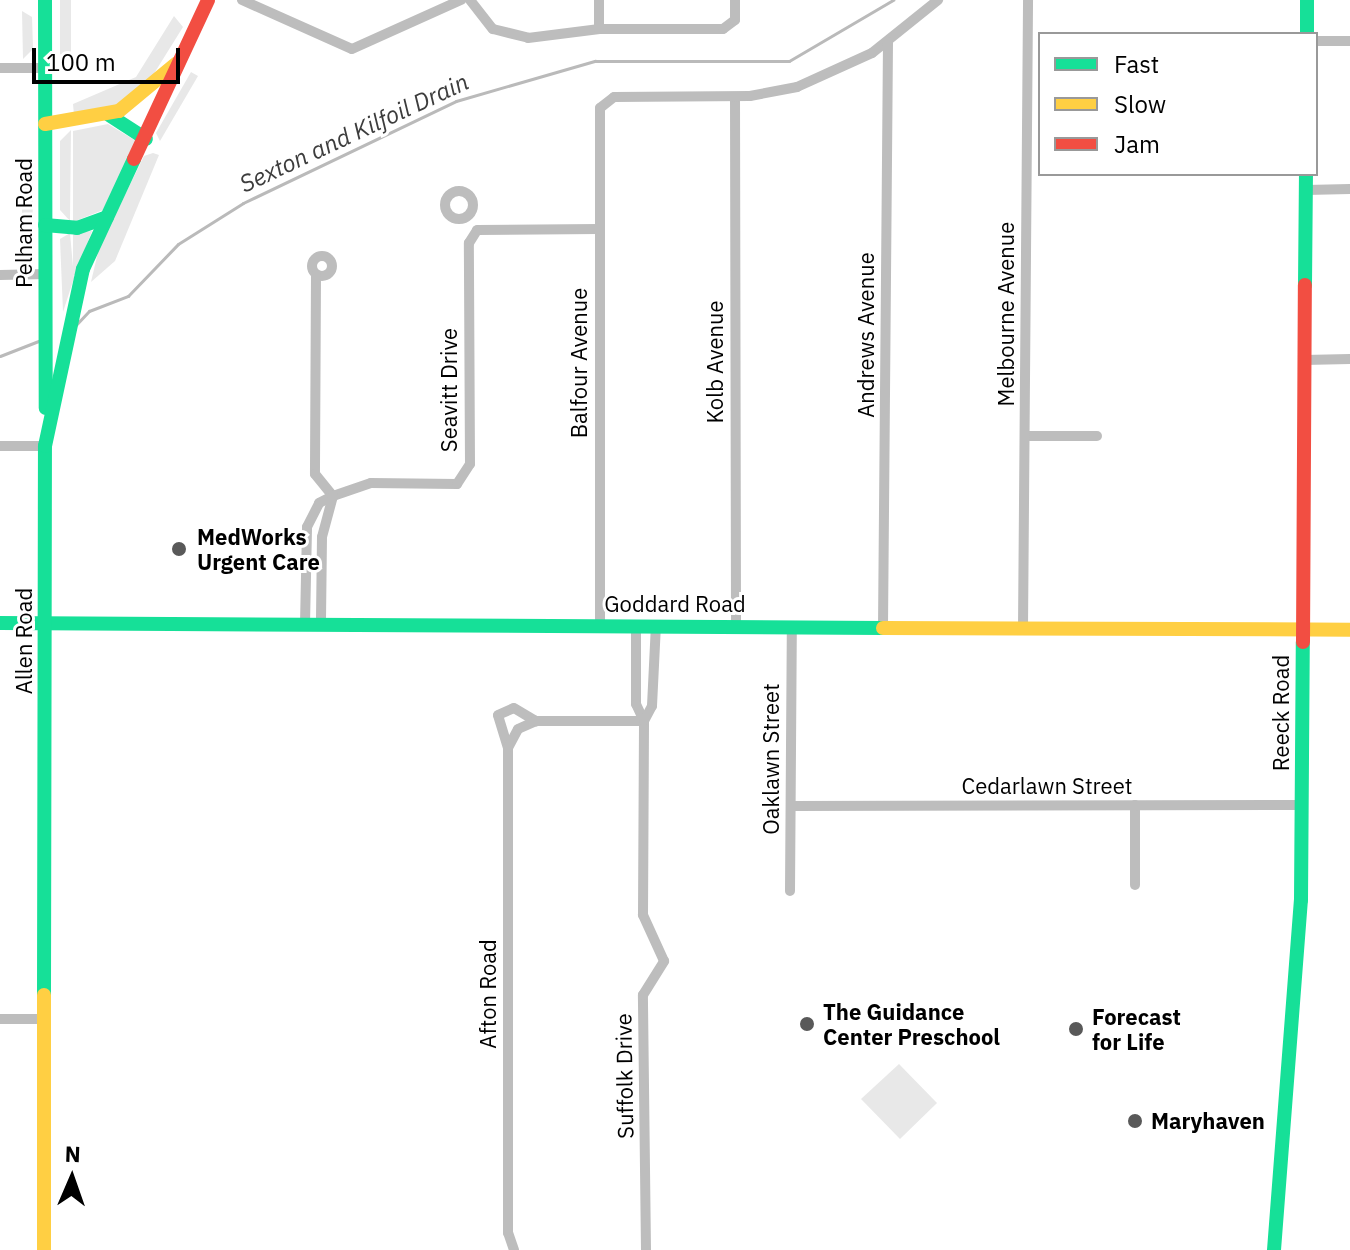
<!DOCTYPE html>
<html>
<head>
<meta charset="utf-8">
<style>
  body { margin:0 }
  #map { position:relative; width:1350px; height:1250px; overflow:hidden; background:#fff; font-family:"IBM Plex Sans",sans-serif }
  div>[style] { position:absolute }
  .green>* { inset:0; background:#e8e8e8 }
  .stream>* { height:3px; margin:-1.5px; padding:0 1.5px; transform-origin:1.5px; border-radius:1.5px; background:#bababa }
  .street>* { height:10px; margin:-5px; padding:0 5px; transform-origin:5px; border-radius:5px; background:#bdbdbd }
  .street>.ring { margin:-5px; padding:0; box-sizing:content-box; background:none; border:10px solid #bdbdbd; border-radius:50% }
  .fast>* { height:14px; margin:-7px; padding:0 7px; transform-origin:7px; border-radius:7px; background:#16e098 }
  .slow>* { height:14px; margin:-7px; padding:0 7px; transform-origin:7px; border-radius:7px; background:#ffcf43 }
  .jam>* { height:14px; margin:-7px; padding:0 7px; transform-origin:7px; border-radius:7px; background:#f24e42 }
  .dots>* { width:22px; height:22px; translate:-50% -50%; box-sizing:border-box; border:4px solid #fff; border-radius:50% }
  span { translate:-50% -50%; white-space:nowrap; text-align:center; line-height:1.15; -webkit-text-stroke:6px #fff; paint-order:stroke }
  .street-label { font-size:22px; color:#000 }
  .poi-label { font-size:22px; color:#000; font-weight:700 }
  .left { translate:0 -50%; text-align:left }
  .water-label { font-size:24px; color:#3d3d3d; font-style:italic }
  .legend { position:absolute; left:1038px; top:32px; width:280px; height:144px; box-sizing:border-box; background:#fff; border:2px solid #999; margin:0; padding:10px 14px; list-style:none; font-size:24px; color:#000 }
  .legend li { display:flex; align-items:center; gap:16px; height:40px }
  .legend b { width:40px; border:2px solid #999 }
  .north { position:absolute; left:32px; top:1138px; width:80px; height:80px; -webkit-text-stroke:6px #fff; paint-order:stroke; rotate:2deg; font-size:22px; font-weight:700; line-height:32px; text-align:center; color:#000 }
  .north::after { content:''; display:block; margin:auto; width:28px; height:36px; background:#000; clip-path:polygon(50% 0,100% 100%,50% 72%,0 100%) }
  .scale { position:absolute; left:32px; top:48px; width:148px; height:36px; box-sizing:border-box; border:4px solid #000; border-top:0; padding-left:10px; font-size:24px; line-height:28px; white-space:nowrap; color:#000; -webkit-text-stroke:6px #fff; paint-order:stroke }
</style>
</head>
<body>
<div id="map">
  <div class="green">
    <div style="clip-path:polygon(60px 0,71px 0,71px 60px,60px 54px)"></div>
    <div style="clip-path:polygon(22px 11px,32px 17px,33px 49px,23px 59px)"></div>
    <div style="clip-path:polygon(174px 16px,183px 27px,150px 80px,115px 106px,74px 115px,73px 104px,136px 77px)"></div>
    <div style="clip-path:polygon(191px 72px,198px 76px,160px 141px,156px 133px)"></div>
    <div style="clip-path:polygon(108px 124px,136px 141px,103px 210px,73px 222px,73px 131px)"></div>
    <div style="clip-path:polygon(71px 130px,70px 218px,70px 221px,60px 210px,60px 141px)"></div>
    <div style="clip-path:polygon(153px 153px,159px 155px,115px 261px,91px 282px,99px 248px,144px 156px)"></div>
    <div style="clip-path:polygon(22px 176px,33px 181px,32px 258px,22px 266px)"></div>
    <div style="clip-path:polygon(92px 231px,75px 275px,73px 275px,73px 233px)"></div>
    <div style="clip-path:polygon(70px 233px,74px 278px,63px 312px,60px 239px)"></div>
    <div style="clip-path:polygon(899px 1064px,937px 1103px,900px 1139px,861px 1099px)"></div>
  </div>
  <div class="stream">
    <div style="left:74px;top:327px;width:22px;rotate:-47deg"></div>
    <div style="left:89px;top:311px;width:42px;rotate:-21deg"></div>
    <div style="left:128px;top:296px;width:72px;rotate:-46.1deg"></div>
    <div style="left:178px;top:244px;width:77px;rotate:-32.2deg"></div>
    <div style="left:243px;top:203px;width:236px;rotate:-25.6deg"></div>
    <div style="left:456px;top:101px;width:145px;rotate:-16.1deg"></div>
    <div style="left:595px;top:61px;width:194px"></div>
    <div style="left:789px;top:61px;width:121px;rotate:-30.4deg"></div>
    <div style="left:0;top:356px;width:44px;rotate:-21.3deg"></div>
  </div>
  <div class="street">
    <div style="left:242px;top:0;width:120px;rotate:24deg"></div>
    <div style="left:352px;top:49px;width:120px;rotate:-24.2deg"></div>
    <div style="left:470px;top:0;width:37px;rotate:52deg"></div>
    <div style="left:493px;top:29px;width:36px;rotate:14deg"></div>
    <div style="left:528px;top:38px;width:72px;rotate:-7.2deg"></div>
    <div style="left:599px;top:29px;width:124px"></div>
    <div style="left:723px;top:29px;width:15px;rotate:-37deg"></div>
    <div style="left:735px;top:20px;width:20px;rotate:-90deg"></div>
    <div style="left:599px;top:0;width:29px;rotate:90deg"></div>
    <div style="left:1316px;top:41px;width:34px"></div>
    <div style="left:0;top:68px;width:45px"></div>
    <div style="left:735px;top:97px;width:529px;rotate:89.89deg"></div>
    <div style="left:1306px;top:190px;width:44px;rotate:-1.3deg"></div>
    <div class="ring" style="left:445px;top:191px;width:18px;height:18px"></div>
    <div style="left:477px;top:230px;width:122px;rotate:-0.5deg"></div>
    <div class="ring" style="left:312px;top:256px;width:10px;height:10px"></div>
    <div style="left:0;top:275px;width:46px;rotate:-1.2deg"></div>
    <div style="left:316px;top:275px;width:199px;rotate:90.3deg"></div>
    <div style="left:315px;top:474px;width:28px;rotate:51deg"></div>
    <div style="left:333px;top:496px;width:40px;rotate:-18.9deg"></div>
    <div style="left:371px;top:483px;width:86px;rotate:0.7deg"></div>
    <div style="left:457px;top:484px;width:24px;rotate:-57deg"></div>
    <div style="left:470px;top:464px;width:221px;rotate:-90.3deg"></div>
    <div style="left:469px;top:243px;width:15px;rotate:-58deg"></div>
    <div style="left:1304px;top:360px;width:46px;rotate:-1.2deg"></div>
    <div style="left:1025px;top:436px;width:72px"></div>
    <div style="left:0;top:446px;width:45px"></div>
    <div style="left:305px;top:624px;width:97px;rotate:-88.8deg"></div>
    <div style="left:307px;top:527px;width:27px;rotate:-63deg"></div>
    <div style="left:319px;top:503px;width:16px;rotate:-27deg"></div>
    <div style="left:333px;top:496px;width:42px;rotate:105deg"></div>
    <div style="left:322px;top:537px;width:87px;rotate:90.7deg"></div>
    <div style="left:600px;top:626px;width:518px;rotate:-90deg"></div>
    <div style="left:600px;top:108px;width:18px;rotate:-38deg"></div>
    <div style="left:614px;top:97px;width:136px;rotate:-0.4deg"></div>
    <div style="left:750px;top:96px;width:48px;rotate:-10.8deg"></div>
    <div style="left:797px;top:87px;width:82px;rotate:-24.4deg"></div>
    <div style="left:872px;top:53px;width:85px;rotate:-38.8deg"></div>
    <div style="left:636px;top:626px;width:78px;rotate:90deg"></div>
    <div style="left:636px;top:704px;width:19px;rotate:65deg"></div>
    <div style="left:883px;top:627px;width:585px;rotate:-89.51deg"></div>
    <div style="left:1023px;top:628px;width:628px;rotate:-89.54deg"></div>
    <div style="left:508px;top:748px;width:34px;rotate:-107deg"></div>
    <div style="left:498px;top:715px;width:17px;rotate:-24deg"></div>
    <div style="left:514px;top:708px;width:26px;rotate:31deg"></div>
    <div style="left:1135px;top:805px;width:80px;rotate:90deg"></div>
    <div style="left:792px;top:806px;width:511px;rotate:-0.11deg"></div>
    <div style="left:790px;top:891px;width:264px;rotate:-89.6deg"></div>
    <div style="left:0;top:1019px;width:45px"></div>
    <div style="left:514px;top:1250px;width:18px;rotate:-109deg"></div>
    <div style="left:508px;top:1233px;width:485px;rotate:-90deg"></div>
    <div style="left:508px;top:748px;width:21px;rotate:-62deg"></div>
    <div style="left:518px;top:729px;width:20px;rotate:-24deg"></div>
    <div style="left:536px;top:721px;width:108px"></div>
    <div style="left:646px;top:1250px;width:255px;rotate:-90.7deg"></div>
    <div style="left:643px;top:995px;width:40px;rotate:-58deg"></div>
    <div style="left:664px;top:961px;width:51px;rotate:-114.5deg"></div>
    <div style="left:643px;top:915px;width:194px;rotate:-89.7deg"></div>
    <div style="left:644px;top:721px;width:17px;rotate:-62deg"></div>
    <div style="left:652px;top:706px;width:81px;rotate:-87.2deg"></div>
  </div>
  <div class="fast">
    <div style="left:45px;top:0;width:408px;rotate:89.9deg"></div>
    <div style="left:1307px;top:0;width:34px;rotate:90deg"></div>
    <div style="left:109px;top:115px;width:44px;rotate:33deg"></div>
    <div style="left:45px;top:225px;width:32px;rotate:5deg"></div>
    <div style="left:77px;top:228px;width:32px;rotate:-20deg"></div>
    <div style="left:1305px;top:285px;width:111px;rotate:-89.5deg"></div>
    <div style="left:0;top:623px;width:883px;rotate:0.32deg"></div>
    <div style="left:44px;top:995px;width:549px;rotate:-89.9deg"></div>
    <div style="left:45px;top:446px;width:181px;rotate:-77.9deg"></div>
    <div style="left:83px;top:269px;width:121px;rotate:-65.1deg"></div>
    <div style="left:1274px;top:1250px;width:351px;rotate:-85.6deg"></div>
    <div style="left:1301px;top:900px;width:258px;rotate:-89.6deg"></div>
  </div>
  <div class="slow">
    <div style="left:45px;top:124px;width:75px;rotate:-10deg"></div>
    <div style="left:119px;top:111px;width:75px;rotate:-39.6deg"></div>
    <div style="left:883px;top:628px;width:467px;rotate:0.2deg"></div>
    <div style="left:44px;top:1250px;width:255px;rotate:-90deg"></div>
  </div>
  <div class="jam">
    <div style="left:134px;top:159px;width:175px;rotate:-65deg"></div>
    <div style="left:1303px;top:642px;width:357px;rotate:-89.7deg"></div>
  </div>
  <div class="dots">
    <div style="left:179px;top:549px;background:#595959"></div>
    <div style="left:807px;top:1024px;background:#595959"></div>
    <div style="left:1076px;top:1029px;background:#595959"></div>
    <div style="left:1135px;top:1121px;background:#595959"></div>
  </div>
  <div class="street-label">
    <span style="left:24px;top:223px;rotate:-90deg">Pelham Road</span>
    <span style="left:1006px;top:314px;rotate:-90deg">Melbourne Avenue</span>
    <span style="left:866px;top:335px;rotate:-90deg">Andrews Avenue</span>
    <span style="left:715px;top:362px;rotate:-90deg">Kolb Avenue</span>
    <span style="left:579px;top:363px;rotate:-90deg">Balfour Avenue</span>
    <span style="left:449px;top:390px;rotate:-90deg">Seavitt Drive</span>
    <span style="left:675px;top:604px">Goddard Road</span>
    <span style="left:24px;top:641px;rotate:-90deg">Allen Road</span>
    <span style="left:1281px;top:713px;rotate:-90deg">Reeck Road</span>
    <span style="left:771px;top:759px;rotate:-90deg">Oaklawn Street</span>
    <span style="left:1047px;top:786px">Cedarlawn Street</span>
    <span style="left:488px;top:994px;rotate:-90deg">Afton Road</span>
    <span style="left:624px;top:1076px;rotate:-91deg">Suffolk Drive</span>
  </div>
  <div class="poi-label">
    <span class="left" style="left:197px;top:549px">MedWorks<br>Urgent Care</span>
    <span class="left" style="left:823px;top:1024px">The Guidance<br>Center Preschool</span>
    <span class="left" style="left:1092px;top:1029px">Forecast<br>for Life</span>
    <span class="left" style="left:1151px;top:1121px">Maryhaven</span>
  </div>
  <div class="water-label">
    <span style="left:354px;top:133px;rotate:-25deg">Sexton and Kilfoil Drain</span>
  </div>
  <ul class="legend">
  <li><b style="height:10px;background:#16e098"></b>Fast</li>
  <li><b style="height:10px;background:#ffcf43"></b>Slow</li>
  <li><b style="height:10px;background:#f24e42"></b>Jam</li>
  </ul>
  <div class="north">N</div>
  <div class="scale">100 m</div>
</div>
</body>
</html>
